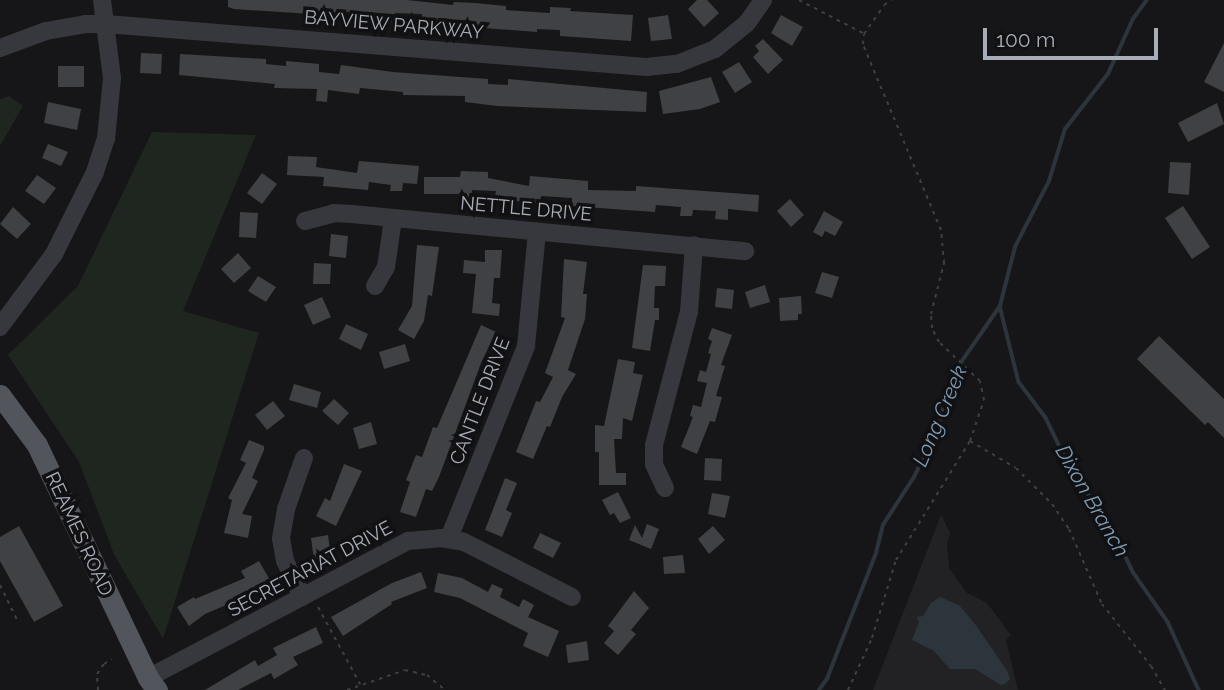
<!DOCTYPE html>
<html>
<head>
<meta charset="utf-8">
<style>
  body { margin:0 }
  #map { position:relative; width:1224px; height:690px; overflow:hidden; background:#161618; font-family:Raleway,sans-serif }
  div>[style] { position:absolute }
  .built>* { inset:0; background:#222225 }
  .green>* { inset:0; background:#1e261f }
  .water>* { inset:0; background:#2c353c }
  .stream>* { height:3.5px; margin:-1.75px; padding:0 1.75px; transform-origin:1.75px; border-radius:1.75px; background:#2c353c }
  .building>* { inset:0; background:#404145 }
  .path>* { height:2px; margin-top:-1px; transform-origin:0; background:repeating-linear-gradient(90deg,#3d3f44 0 3.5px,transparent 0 8.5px) }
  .minor>* { height:18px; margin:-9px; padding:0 9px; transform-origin:9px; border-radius:9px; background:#37383d }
  .major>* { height:21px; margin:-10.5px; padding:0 10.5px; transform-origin:10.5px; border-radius:10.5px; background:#53555c }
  span { translate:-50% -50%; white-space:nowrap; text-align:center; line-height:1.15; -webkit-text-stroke:7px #111113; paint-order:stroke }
  .street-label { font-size:19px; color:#a8adb8 }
  .water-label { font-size:21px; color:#7f9bb3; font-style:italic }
  .scale { position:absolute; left:983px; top:28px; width:175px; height:32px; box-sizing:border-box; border:4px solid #a8adb8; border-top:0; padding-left:9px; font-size:21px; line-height:24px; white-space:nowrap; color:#a8adb8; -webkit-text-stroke:5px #111113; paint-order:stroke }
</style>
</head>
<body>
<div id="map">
  <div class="built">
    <div style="clip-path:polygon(941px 515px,950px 533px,947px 544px,949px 568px,967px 593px,987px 603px,1011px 635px,1006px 640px,1018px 690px,873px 690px)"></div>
  </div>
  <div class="green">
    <div style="clip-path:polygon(9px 96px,23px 106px,0 146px,0 99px)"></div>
    <div style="clip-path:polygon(152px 132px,256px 135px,183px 311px,259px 333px,163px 639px,114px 554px,79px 462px,8px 355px,78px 286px)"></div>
  </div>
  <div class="water">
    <div style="clip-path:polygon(940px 597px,959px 605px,975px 624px,1008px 672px,1010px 679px,1005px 684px,1001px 685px,975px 669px,950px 669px,934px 651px,912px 640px,919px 622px,917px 617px,923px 616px,931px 603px)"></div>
  </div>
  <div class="stream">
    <div style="left:1000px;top:306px;width:78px;rotate:76deg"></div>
    <div style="left:1019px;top:382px;width:45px;rotate:53.1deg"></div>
    <div style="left:1046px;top:418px;width:64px;rotate:64.2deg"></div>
    <div style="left:1074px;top:476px;width:55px;rotate:51.7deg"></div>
    <div style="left:1108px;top:519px;width:59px;rotate:64.7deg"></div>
    <div style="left:1133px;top:572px;width:61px;rotate:55deg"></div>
    <div style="left:1168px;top:622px;width:75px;rotate:65.5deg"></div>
    <div style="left:819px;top:690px;width:14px;rotate:-54deg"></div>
    <div style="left:827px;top:679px;width:135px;rotate:-68.7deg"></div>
    <div style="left:876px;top:553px;width:29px;rotate:-76deg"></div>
    <div style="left:883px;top:525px;width:57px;rotate:-57.1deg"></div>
    <div style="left:914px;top:477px;width:55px;rotate:-63.9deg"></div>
    <div style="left:938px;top:428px;width:56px;rotate:-74.5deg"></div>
    <div style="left:953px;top:374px;width:83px;rotate:-55.3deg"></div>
    <div style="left:1000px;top:306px;width:61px;rotate:-75.7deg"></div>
    <div style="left:1015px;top:247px;width:74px;rotate:-62.7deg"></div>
    <div style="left:1049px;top:181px;width:54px;rotate:-72.9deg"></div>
    <div style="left:1065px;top:129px;width:70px;rotate:-52deg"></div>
    <div style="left:1108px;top:74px;width:60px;rotate:-65.6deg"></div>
    <div style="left:1133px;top:19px;width:24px;rotate:-54deg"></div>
  </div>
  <div class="building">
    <div style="clip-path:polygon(228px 0,407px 0,453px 5px,454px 2px,475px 3px,506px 6px,506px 10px,550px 13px,550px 7px,571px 8px,570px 11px,633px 15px,631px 41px,560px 36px,560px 30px,537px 29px,537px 32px,421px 23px,422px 14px,395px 13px,395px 22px,362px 19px,363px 14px,342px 11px,341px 16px,234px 9px,228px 7px)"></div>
    <div style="clip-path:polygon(697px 0,707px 0,719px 13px,704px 27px,688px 9px)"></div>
    <div style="clip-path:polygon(668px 15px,672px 39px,651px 41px,648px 18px)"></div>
    <div style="clip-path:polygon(781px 15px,803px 27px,792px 46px,771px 33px)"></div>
    <div style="clip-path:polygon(763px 39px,783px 60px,768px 74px,753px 57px,759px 51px,755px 46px)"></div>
    <div style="clip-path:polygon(1224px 43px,1224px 92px,1204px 82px)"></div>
    <div style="clip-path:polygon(141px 53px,162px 54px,161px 74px,140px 73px)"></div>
    <div style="clip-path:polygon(180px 54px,266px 59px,266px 64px,286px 66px,286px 61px,319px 64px,319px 72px,339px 74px,341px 65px,393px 72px,488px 79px,488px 84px,508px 85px,508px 79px,647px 92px,646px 112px,497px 106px,465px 102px,465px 96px,403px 95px,403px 92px,360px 88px,359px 94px,328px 90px,327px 102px,316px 101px,317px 89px,274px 88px,275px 84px,179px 75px)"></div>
    <div style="clip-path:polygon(739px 62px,752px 82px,735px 93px,722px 72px)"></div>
    <div style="clip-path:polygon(58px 66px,84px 66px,84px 87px,58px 87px)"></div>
    <div style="clip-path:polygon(711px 77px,720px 102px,700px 109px,663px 114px,659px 91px)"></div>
    <div style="clip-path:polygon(48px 102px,81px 109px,77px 130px,44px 123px)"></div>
    <div style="clip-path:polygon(1217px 103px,1224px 124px,1188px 142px,1178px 123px)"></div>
    <div style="clip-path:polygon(48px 144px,68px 152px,61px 166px,42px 158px)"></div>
    <div style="clip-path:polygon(288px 156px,317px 157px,316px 167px,357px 173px,359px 161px,419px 166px,417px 184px,403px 183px,402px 191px,390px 191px,391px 185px,369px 182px,368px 190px,323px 186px,324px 177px,287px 175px)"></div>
    <div style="clip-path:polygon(1170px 162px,1191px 163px,1189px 195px,1168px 193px)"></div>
    <div style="clip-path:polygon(461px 171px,488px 172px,488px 178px,529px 186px,530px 176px,588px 181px,588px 190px,636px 191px,636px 186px,759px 195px,758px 212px,728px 209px,728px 220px,715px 219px,716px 211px,693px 210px,692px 216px,680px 216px,681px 207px,656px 205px,655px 212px,599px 208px,572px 206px,572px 198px,541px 196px,540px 203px,522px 202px,495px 197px,496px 191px,472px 190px,471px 198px,459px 197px,459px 194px,424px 194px,424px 177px,460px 177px)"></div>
    <div style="clip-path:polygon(262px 173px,277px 184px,262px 204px,247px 193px)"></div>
    <div style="clip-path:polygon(37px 175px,56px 188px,44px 204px,25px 191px)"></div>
    <div style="clip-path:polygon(790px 199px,804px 215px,791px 227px,777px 211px)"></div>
    <div style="clip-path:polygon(1183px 206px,1210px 247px,1192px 259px,1165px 218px)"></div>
    <div style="clip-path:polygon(13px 207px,31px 224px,17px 239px,0 224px)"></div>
    <div style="clip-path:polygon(824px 211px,843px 222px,835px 236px,825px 231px,822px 237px,813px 232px)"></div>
    <div style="clip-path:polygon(240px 212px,258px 213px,256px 238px,239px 237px)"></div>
    <div style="clip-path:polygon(331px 234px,348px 236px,346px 258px,329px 256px)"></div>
    <div style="clip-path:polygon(417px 245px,439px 247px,432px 296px,428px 295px,424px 321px,414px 339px,398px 330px,412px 306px)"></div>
    <div style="clip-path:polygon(485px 250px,502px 250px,500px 278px,494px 278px,492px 303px,500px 304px,499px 316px,472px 313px,476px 274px,463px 273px,464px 260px,485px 262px)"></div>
    <div style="clip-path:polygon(238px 253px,251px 268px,234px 283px,221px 269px)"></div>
    <div style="clip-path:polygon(564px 259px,587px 262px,583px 294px,587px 294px,585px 319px,568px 370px,576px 374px,562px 397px,550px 427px,547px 426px,533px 459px,516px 452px,536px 401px,540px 402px,553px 377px,545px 373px,565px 318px,561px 317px)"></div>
    <div style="clip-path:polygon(314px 263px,331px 264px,330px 284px,313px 284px)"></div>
    <div style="clip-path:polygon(643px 265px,666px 266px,665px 286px,655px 286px,654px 308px,659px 308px,659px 320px,655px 320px,650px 351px,632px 348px)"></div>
    <div style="clip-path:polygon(822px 272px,839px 277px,832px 298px,815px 293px)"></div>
    <div style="clip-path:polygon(258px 276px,276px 287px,266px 302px,248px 291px)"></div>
    <div style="clip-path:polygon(765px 285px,770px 302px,750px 308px,745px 292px)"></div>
    <div style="clip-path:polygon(717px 288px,734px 290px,732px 309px,715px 307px)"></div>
    <div style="clip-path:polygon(801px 296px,802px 314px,798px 314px,798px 320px,780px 321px,779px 298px)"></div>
    <div style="clip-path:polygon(322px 297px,331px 317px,313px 325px,304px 305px)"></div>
    <div style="clip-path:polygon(346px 324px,368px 334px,361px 350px,339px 339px)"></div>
    <div style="clip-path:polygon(481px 325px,496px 332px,481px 363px,439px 477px,432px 491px,426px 489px,416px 517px,400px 512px,410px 482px,406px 480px,416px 455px,422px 457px,433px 427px,437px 428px)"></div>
    <div style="clip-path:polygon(712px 328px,732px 335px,721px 365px,725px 366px,716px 396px,722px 397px,715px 422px,710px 421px,697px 454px,681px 447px,693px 417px,690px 416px,693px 405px,701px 407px,707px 383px,697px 381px,700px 370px,706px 372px,711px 354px,708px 353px,712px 341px,708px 339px)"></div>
    <div style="clip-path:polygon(1159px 336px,1224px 399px,1224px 438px,1208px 422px,1205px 425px,1137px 359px)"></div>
    <div style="clip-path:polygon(405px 344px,410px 361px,384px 369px,379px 352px)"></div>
    <div style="clip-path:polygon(618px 359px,635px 362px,633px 373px,643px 375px,632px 421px,623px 418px,622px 439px,614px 439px,616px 473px,626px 473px,626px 485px,599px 485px,599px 452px,595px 452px,595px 425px,604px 426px)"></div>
    <div style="clip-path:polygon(294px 384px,321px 392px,317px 408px,289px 400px)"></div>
    <div style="clip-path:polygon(334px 399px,349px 413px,338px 425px,322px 411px)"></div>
    <div style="clip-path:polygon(273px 401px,285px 416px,267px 430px,255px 415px)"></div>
    <div style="clip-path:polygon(371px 422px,377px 444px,359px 449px,353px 428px)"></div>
    <div style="clip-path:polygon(249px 440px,264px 446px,264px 450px,252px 478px,258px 481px,242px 514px,252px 516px,248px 538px,224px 533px,232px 500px,228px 498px,246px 463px,240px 460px)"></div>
    <div style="clip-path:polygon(705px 458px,722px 459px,721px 481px,704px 480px)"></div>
    <div style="clip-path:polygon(344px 464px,362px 471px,336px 526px,316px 516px,325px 498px,330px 501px)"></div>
    <div style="clip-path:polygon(505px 478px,517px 483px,506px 510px,512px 513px,502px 537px,485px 530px)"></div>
    <div style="clip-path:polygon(618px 492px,631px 518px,620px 523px,614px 513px,610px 515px,602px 500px)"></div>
    <div style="clip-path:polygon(712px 493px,730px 496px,725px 518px,708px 514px)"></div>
    <div style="clip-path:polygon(647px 524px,659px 529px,651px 549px,629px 540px,635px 525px,642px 538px)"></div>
    <div style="clip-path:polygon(19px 526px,63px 606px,34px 622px,0 561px,0 537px)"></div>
    <div style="clip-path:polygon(713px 526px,725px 540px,709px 554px,698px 539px)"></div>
    <div style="clip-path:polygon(540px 533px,561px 543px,553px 558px,533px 548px)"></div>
    <div style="clip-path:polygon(328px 535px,331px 557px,314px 560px,311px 538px)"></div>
    <div style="clip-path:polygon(683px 555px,685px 573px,664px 574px,663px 557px)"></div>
    <div style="clip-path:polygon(259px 561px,270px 580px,240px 599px,205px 614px,189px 626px,177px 607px,194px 597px,195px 599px,245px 578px,241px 571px)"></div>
    <div style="clip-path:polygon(421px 572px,427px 588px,391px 602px,392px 604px,343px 636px,331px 617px,392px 583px)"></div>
    <div style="clip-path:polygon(438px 573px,462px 578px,488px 592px,492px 584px,503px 589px,500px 597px,519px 607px,523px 599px,534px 605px,528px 617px,559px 631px,548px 657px,523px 646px,528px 633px,460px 598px,434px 592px)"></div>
    <div style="clip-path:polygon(634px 591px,649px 608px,631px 630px,636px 634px,618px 655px,604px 643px,614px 631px,608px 626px)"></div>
    <div style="clip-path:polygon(316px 627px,323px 643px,293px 657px,298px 665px,274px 679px,271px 673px,238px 690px,205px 690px,255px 660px,258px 666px,277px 655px,273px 648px)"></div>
    <div style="clip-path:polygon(587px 641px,589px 660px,568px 663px,566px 645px)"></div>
  </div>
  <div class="path">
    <div style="left:799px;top:0;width:72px;rotate:27.3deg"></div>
    <div style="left:970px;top:441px;width:53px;rotate:30.4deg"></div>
    <div style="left:1016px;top:468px;width:51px;rotate:45deg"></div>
    <div style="left:1052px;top:504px;width:30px;rotate:56deg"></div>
    <div style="left:1069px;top:529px;width:82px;rotate:66.3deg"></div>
    <div style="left:1102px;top:604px;width:79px;rotate:51.7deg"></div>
    <div style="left:1151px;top:666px;width:28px;rotate:60deg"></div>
    <div style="left:0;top:585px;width:39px;rotate:64deg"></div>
    <div style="left:318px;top:607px;width:88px;rotate:61.4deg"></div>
    <div style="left:98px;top:690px;width:16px;rotate:-94deg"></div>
    <div style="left:97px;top:674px;width:12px;rotate:-55deg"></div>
    <div style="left:104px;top:664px;width:9px;rotate:-32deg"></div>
    <div style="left:347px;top:690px;width:61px;rotate:-19deg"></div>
    <div style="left:405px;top:670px;width:23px;rotate:13deg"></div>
    <div style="left:427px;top:675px;width:23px;rotate:40deg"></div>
    <div style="left:848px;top:690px;width:57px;rotate:-65.2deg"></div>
    <div style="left:872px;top:638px;width:82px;rotate:-72.9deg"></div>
    <div style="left:896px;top:560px;width:140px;rotate:-58.1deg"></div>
    <div style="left:970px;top:441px;width:43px;rotate:-71.1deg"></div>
    <div style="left:984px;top:400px;width:19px;rotate:-102deg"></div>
    <div style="left:980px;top:381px;width:57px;rotate:-136.4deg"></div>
    <div style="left:939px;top:342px;width:16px;rotate:-117deg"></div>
    <div style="left:932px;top:328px;width:14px;rotate:-94deg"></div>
    <div style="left:931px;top:314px;width:53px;rotate:-75.7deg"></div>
    <div style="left:944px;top:263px;width:33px;rotate:-95deg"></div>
    <div style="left:941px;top:230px;width:202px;rotate:-112.8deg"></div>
    <div style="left:863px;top:44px;width:10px;rotate:-84deg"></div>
    <div style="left:864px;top:34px;width:35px;rotate:-55deg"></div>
    <div style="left:884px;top:5px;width:9px;rotate:-32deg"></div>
  </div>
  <div class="minor">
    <div style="left:0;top:48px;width:49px;rotate:-20.3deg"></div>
    <div style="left:46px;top:31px;width:40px;rotate:-10deg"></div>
    <div style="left:85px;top:24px;width:21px"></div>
    <div style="left:106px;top:24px;width:542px;rotate:4.55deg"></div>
    <div style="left:646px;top:67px;width:31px;rotate:-6deg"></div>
    <div style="left:677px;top:64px;width:41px;rotate:-21.5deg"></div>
    <div style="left:715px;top:49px;width:41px;rotate:-39.1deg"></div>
    <div style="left:747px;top:23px;width:28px;rotate:-55deg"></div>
    <div style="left:305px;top:221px;width:30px;rotate:-15deg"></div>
    <div style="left:334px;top:213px;width:18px;rotate:3deg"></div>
    <div style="left:352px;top:214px;width:395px;rotate:5.4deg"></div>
    <div style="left:375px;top:286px;width:22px;rotate:-60deg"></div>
    <div style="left:386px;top:267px;width:49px;rotate:-81.7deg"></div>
    <div style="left:0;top:327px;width:91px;rotate:-53.5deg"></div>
    <div style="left:54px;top:254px;width:92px;rotate:-63.4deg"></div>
    <div style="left:95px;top:172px;width:35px;rotate:-72deg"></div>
    <div style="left:106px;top:139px;width:61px;rotate:-84.4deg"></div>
    <div style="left:112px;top:78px;width:79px;rotate:-97.3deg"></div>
    <div style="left:665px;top:488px;width:26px;rotate:-115deg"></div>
    <div style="left:654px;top:464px;width:19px;rotate:-90deg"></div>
    <div style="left:654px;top:445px;width:138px;rotate:-75.3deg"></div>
    <div style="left:689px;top:312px;width:67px;rotate:-85.7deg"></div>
    <div style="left:449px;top:538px;width:207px;rotate:-68.1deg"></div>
    <div style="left:526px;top:346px;width:115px;rotate:-84.5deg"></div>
    <div style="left:302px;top:597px;width:40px;rotate:-115deg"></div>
    <div style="left:285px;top:561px;width:23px;rotate:-100deg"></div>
    <div style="left:281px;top:538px;width:29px;rotate:-80deg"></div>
    <div style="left:286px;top:509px;width:54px;rotate:-70.6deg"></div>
    <div style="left:148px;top:678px;width:294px;rotate:-27.8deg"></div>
    <div style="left:408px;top:541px;width:32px;rotate:-5deg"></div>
    <div style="left:440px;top:538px;width:24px;rotate:9deg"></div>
    <div style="left:464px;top:542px;width:121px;rotate:27deg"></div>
  </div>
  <div class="major">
    <div style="left:0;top:395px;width:62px;rotate:53.5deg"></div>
    <div style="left:37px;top:445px;width:258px;rotate:64.5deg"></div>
    <div style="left:148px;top:678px;width:15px;rotate:53deg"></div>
  </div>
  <div class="street-label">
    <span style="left:394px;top:25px;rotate:5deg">BAYVIEW PARKWAY</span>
    <span style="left:526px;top:209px;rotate:5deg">NETTLE DRIVE</span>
    <span style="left:480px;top:401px;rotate:-69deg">CANTLE DRIVE</span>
    <span style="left:79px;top:534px;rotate:65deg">REAMES ROAD</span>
    <span style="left:310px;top:569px;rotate:-28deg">SECRETARIAT DRIVE</span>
  </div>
  <div class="water-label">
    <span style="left:940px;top:416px;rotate:-67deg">Long Creek</span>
    <span style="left:1092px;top:501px;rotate:60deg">Dixon Branch</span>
  </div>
  <div class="scale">100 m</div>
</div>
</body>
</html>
